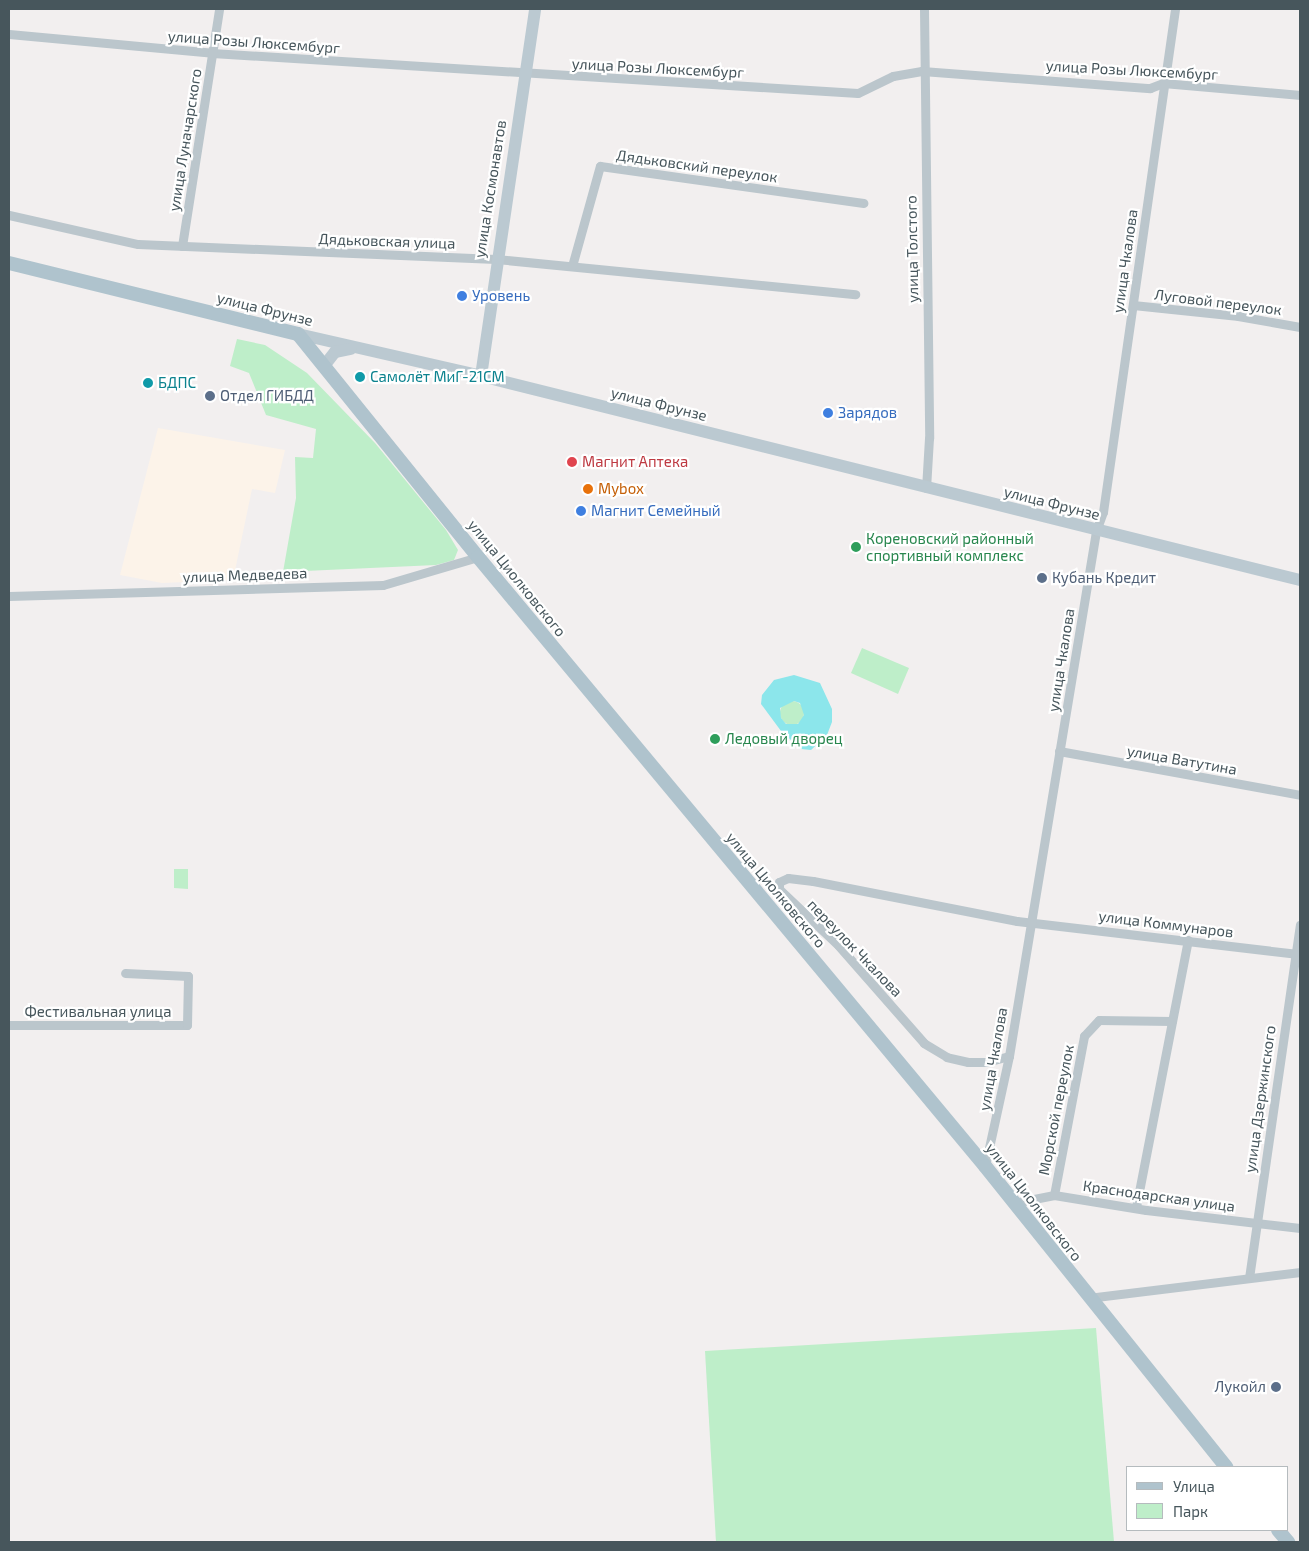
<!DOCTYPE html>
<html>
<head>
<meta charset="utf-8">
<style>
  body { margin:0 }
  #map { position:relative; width:1309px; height:1551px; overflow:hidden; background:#f2efef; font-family:"Exo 2",sans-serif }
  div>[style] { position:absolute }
  .commercial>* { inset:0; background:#fcf3e9 }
  .green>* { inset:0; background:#beeec9 }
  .round { border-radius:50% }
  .water>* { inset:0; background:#8ce6eb }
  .street>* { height:9px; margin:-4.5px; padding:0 4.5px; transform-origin:4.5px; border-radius:4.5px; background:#bbc6cc }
  .secondary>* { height:12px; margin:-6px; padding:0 6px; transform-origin:6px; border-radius:6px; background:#bbc9d1 }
  .primary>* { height:14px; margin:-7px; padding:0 7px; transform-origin:7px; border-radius:7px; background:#afc3cd }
  .dots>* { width:14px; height:14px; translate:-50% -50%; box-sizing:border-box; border:2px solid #fff; border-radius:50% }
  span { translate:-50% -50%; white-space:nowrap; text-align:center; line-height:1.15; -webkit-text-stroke:4.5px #fff; paint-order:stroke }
  .street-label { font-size:15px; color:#47565c }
  .shop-label { font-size:15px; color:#366cbe }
  .left { translate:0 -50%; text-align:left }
  .culture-label { font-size:15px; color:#0d838f }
  .service-label { font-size:15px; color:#4e5e75 }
  .right { translate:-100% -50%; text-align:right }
  .health-label { font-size:15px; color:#be3a42 }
  .food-label { font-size:15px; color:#c56008 }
  .leisure-label { font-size:15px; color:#27864d }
  .frame { position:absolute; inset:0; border:10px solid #47565c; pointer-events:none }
  .legend { position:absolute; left:1126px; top:1466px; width:162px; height:65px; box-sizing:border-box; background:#fff; border:1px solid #b5bbbe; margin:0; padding:6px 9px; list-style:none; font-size:15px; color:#47565c }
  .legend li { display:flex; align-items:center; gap:10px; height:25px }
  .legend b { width:25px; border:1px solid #b5bbbe }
</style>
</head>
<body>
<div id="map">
  <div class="commercial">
    <div style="clip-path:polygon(158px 428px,285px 450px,275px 493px,252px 489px,233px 580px,162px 583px,120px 575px)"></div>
  </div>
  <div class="green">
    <div style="clip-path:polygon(237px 339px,265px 345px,307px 373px,375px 443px,446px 530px,458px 550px,454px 560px,436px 565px,283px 572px,296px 498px,295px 457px,313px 458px,316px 429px,266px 415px,249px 373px,230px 366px)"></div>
    <div style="clip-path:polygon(862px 648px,909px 668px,898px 694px,851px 673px)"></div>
    <div class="round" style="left:780px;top:701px;width:24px;height:24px"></div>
    <div style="clip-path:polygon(174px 869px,188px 869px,188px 889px,174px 888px)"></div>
    <div style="clip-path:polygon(1096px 1328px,1114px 1542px,716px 1542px,705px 1351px)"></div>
  </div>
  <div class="water">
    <div style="clip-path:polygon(evenodd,794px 675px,820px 683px,832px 709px,832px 722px,827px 735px,811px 750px,801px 749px,781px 731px,761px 704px,762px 695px,774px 680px,794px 675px,794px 701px,800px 703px,804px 715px,798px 724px,786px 724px,781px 718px,780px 708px,794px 701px)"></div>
  </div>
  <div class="street">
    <div style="left:924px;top:9px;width:429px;rotate:89.3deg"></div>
    <div style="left:929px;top:438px;width:50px;rotate:93.4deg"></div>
    <div style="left:9px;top:34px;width:204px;rotate:5.3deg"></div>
    <div style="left:212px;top:53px;width:647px;rotate:3.54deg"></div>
    <div style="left:858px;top:93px;width:39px;rotate:-26deg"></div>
    <div style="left:893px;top:76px;width:29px;rotate:-10deg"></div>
    <div style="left:922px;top:71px;width:229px;rotate:4.3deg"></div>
    <div style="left:1150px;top:88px;width:14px;rotate:-21deg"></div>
    <div style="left:1163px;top:83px;width:138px;rotate:5deg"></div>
    <div style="left:9px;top:215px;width:132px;rotate:12.7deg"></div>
    <div style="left:138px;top:244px;width:358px;rotate:2.4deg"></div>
    <div style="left:496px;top:259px;width:361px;rotate:5.6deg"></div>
    <div style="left:182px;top:246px;width:240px;rotate:-81.1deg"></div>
    <div style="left:572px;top:266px;width:104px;rotate:-74.4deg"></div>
    <div style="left:600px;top:166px;width:266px;rotate:8deg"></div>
    <div style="left:1133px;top:305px;width:106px;rotate:6deg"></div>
    <div style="left:1238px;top:316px;width:63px;rotate:10.1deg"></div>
    <div style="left:9px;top:596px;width:374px;rotate:-1.7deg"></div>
    <div style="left:383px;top:585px;width:99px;rotate:-16.4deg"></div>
    <div style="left:1059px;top:751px;width:245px;rotate:10.3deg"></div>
    <div style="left:9px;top:1025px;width:178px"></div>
    <div style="left:187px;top:1025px;width:49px;rotate:-88.8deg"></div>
    <div style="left:188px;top:976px;width:63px;rotate:-177.3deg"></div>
    <div style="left:1009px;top:1056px;width:23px;rotate:165deg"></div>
    <div style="left:987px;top:1062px;width:19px;rotate:180deg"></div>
    <div style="left:968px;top:1062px;width:22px;rotate:-167deg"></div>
    <div style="left:947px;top:1057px;width:27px;rotate:-149deg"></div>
    <div style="left:924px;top:1043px;width:130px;rotate:-131.3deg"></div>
    <div style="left:838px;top:945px;width:81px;rotate:-136.5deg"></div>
    <div style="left:779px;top:889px;width:7px;rotate:-90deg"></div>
    <div style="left:779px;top:882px;width:10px;rotate:-24deg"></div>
    <div style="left:788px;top:878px;width:25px;rotate:7deg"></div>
    <div style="left:813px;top:881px;width:208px;rotate:11.1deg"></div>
    <div style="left:1017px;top:921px;width:285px;rotate:6.7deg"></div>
    <div style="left:985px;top:1166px;width:113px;rotate:-77.7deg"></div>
    <div style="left:1009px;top:1056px;width:532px;rotate:-80.59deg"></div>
    <div style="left:1096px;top:531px;width:20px;rotate:-70deg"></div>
    <div style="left:1103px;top:512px;width:508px;rotate:-81.85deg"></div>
    <div style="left:1054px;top:1195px;width:162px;rotate:-79.3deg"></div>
    <div style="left:1084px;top:1036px;width:22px;rotate:-47deg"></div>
    <div style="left:1099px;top:1020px;width:73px;rotate:0.8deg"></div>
    <div style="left:1014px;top:1203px;width:41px;rotate:-11.3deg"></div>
    <div style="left:1054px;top:1195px;width:93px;rotate:9.3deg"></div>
    <div style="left:1146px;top:1210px;width:155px;rotate:6.7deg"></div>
    <div style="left:1136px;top:1207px;width:272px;rotate:-79deg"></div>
    <div style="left:1249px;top:1278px;width:357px;rotate:-81.8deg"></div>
    <div style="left:1088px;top:1298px;width:214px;rotate:-7deg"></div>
  </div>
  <div class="secondary">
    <div style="left:298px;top:334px;width:188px;rotate:12.9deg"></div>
    <div style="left:481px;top:376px;width:844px;rotate:13.99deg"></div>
    <div style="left:324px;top:366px;width:18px;rotate:-52deg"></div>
    <div style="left:335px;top:352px;width:16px;rotate:-11deg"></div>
    <div style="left:481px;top:376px;width:371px;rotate:-81.6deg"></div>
  </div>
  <div class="primary">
    <div style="left:9px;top:263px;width:298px;rotate:13.8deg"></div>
    <div style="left:298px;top:334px;width:287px;rotate:51.1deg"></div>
    <div style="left:478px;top:557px;width:792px;rotate:50.22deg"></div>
    <div style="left:985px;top:1166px;width:386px;rotate:51.3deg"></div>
    <div style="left:1278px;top:1530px;width:16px;rotate:50deg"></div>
  </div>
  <div class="dots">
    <div style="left:462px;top:296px;background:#3f7fe0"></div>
    <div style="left:360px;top:377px;background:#0f9aa8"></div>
    <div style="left:148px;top:383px;background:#0f9aa8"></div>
    <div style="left:210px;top:396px;background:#5c6f8a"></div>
    <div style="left:828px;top:413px;background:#3f7fe0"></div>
    <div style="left:572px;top:462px;background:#e0444e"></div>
    <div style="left:588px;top:489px;background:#e8710a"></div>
    <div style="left:581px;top:511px;background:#3f7fe0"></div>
    <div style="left:856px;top:547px;background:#2e9e5b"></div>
    <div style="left:1042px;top:578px;background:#5c6f8a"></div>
    <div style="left:715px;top:739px;background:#2e9e5b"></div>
    <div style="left:1276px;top:1387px;background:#5c6f8a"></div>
  </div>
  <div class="street-label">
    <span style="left:254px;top:42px;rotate:4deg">улица Розы Люксембург</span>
    <span style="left:658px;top:68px;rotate:3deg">улица Розы Люксембург</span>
    <span style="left:1132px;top:70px;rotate:3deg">улица Розы Люксембург</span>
    <span style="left:185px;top:140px;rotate:-81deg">улица Луначарского</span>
    <span style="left:697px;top:166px;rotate:8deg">Дядьковский переулок</span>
    <span style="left:490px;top:189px;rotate:-81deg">улица Космонавтов</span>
    <span style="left:387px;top:241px;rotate:2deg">Дядьковская улица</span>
    <span style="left:912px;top:249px;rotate:-91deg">улица Толстого</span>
    <span style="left:1125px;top:261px;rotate:-82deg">улица Чкалова</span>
    <span style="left:1218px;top:302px;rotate:7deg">Луговой переулок</span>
    <span style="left:265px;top:309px;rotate:14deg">улица Фрунзе</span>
    <span style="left:659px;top:404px;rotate:14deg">улица Фрунзе</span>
    <span style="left:1052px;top:503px;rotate:14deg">улица Фрунзе</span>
    <span style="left:245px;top:575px;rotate:-2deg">улица Медведева</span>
    <span style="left:517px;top:578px;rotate:51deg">улица Циолковского</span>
    <span style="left:1061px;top:660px;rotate:-81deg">улица Чкалова</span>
    <span style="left:1182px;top:760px;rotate:10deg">улица Ватутина</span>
    <span style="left:776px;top:890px;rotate:50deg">улица Циолковского</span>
    <span style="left:1166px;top:924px;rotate:7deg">улица Коммунаров</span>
    <span style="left:855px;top:948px;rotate:46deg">переулок Чкалова</span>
    <span style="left:98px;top:1012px">Фестивальная улица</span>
    <span style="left:993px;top:1059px;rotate:-80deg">улица Чкалова</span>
    <span style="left:1260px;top:1099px;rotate:-82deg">улица Дзержинского</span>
    <span style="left:1056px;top:1110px;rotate:-79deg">Морской переулок</span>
    <span style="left:1159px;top:1196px;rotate:8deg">Краснодарская улица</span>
    <span style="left:1034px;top:1202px;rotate:52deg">улица Циолковского</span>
  </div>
  <div class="shop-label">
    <span class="left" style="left:472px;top:296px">Уровень</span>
    <span class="left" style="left:838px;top:413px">Зарядов</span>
    <span class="left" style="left:591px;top:511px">Магнит Семейный</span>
  </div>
  <div class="culture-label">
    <span class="left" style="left:370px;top:377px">Самолёт МиГ-21СМ</span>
    <span class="left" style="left:158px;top:383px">БДПС</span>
  </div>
  <div class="service-label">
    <span class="left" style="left:220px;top:396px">Отдел ГИБДД</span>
    <span class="left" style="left:1052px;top:578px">Кубань Кредит</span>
    <span class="right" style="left:1266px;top:1387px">Лукойл</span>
  </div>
  <div class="health-label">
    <span class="left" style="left:582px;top:462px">Магнит Аптека</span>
  </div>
  <div class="food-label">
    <span class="left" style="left:598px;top:489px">Mybox</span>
  </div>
  <div class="leisure-label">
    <span class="left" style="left:866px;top:547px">Кореновский районный<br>спортивный комплекс</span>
    <span class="left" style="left:725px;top:739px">Ледовый дворец</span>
  </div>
  <div class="frame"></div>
  <ul class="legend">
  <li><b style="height:6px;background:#afc3cd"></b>Улица</li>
  <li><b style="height:14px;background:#beeec9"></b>Парк</li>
  </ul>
</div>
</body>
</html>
